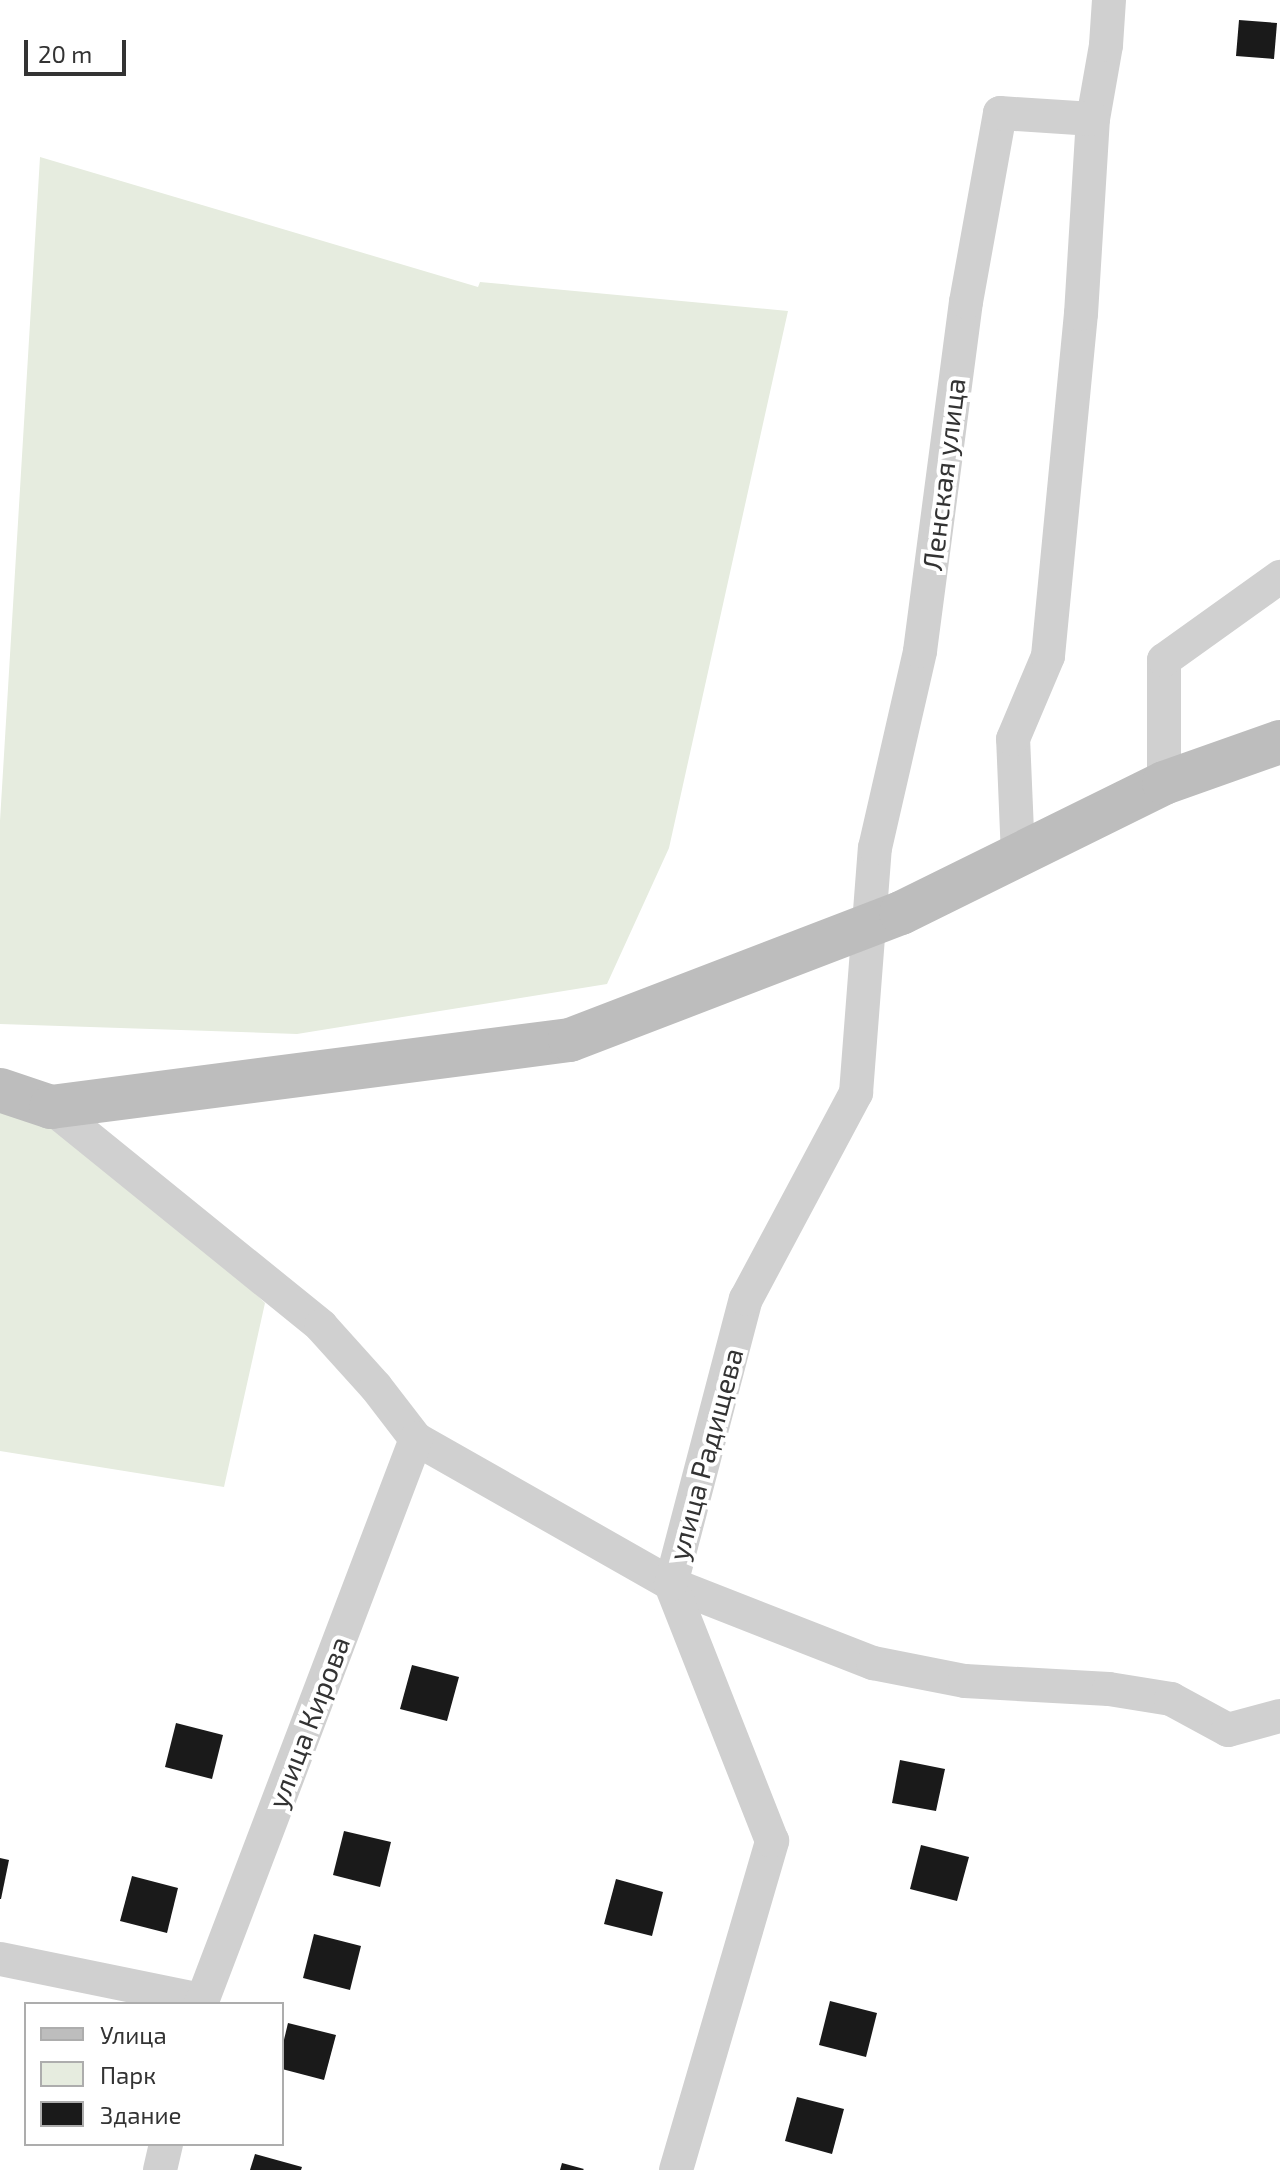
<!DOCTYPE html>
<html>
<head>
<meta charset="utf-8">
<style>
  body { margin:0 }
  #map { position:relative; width:1280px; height:2170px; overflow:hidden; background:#fff; font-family:"Exo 2",sans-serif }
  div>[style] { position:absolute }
  .green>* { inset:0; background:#e6ecdf }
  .building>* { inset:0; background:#1a1a1a }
  .street>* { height:34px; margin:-17px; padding:0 17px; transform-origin:17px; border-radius:17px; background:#d0d0d0 }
  .secondary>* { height:44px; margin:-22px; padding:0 22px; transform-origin:22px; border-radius:22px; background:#bdbdbd }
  span { translate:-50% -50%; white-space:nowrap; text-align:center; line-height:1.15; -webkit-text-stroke:8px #fff; paint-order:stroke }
  .street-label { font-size:28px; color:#333 }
  .legend { position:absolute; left:24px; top:2002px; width:260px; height:144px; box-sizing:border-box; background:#fff; border:2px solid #adadad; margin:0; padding:10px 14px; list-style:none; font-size:24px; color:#333 }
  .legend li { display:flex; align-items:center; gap:16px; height:40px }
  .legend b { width:40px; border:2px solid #adadad }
  .scale { position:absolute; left:24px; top:40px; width:102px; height:36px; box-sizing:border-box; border:4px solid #333; border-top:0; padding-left:10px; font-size:24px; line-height:28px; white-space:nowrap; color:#333; -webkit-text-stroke:6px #fff; paint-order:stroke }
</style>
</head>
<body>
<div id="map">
  <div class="green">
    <div style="clip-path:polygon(40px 157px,478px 287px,480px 282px,788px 311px,669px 848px,607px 984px,297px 1034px,0 1024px,0 821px)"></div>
    <div style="clip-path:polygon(0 1103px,68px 1109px,265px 1303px,224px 1487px,0 1451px)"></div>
  </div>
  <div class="building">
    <div style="clip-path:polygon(1239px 20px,1277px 23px,1274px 59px,1236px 56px)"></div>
    <div style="clip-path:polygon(412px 1665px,459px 1677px,447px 1721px,400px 1709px)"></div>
    <div style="clip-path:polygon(176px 1723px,223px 1735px,212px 1779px,165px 1767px)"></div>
    <div style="clip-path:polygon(900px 1760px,945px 1769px,936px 1811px,892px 1803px)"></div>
    <div style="clip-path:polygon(344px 1831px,391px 1842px,380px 1887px,333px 1875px)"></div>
    <div style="clip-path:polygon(921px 1845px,969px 1857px,957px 1901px,910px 1889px)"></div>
    <div style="clip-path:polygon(0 1858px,9px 1860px,1px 1899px,0 1899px)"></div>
    <div style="clip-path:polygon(132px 1876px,178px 1888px,167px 1933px,120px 1921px)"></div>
    <div style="clip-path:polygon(616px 1879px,663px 1892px,652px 1936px,604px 1924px)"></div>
    <div style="clip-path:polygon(314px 1934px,361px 1946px,350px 1990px,303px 1978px)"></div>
    <div style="clip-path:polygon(830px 2001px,877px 2013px,866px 2057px,819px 2045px)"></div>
    <div style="clip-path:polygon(288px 2023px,336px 2035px,324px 2080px,282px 2069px,282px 2048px)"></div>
    <div style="clip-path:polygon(797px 2097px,844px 2109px,832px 2154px,785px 2141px)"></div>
    <div style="clip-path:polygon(255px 2154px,302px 2167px,301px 2170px,250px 2170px)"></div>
    <div style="clip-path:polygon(562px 2163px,584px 2169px,583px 2170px,560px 2170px)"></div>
  </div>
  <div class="street">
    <div style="left:1164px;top:783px;width:123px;rotate:-90deg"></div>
    <div style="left:1164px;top:660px;width:143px;rotate:-35.6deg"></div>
    <div style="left:1018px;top:856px;width:117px;rotate:-92.4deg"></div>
    <div style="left:1013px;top:739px;width:90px;rotate:-67.1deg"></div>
    <div style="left:1048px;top:656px;width:344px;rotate:-84.5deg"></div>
    <div style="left:1081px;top:314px;width:195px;rotate:-86.5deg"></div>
    <div style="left:1093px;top:119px;width:75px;rotate:-80deg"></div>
    <div style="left:1106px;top:45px;width:45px;rotate:-86.2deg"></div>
    <div style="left:51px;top:1107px;width:348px;rotate:39deg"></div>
    <div style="left:321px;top:1326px;width:82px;rotate:48deg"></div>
    <div style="left:376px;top:1387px;width:66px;rotate:52.4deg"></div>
    <div style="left:416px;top:1439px;width:293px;rotate:29.6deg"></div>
    <div style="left:671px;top:1584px;width:217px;rotate:21.4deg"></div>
    <div style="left:873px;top:1663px;width:94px;rotate:11.1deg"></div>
    <div style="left:965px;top:1681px;width:144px;rotate:3.2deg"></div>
    <div style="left:1109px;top:1689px;width:63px;rotate:9.2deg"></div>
    <div style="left:1171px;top:1699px;width:65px;rotate:28.5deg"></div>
    <div style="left:1228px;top:1730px;width:54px;rotate:-15.1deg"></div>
    <div style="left:0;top:1959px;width:206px;rotate:11.5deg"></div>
    <div style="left:201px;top:2004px;width:605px;rotate:-69.17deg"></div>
    <div style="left:160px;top:2170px;width:27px;rotate:-77deg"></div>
    <div style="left:676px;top:2170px;width:343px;rotate:-73.7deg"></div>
    <div style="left:772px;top:1841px;width:276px;rotate:-111.5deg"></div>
    <div style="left:671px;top:1584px;width:295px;rotate:-75.3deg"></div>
    <div style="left:746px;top:1299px;width:234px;rotate:-61.9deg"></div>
    <div style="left:856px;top:1093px;width:246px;rotate:-85.6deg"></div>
    <div style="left:875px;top:848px;width:202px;rotate:-77.1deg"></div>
    <div style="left:920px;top:651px;width:352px;rotate:-82.5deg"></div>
    <div style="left:966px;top:302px;width:192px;rotate:-79.8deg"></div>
    <div style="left:1000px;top:113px;width:93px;rotate:3.7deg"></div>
  </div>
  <div class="secondary">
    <div style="left:0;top:1090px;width:54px;rotate:18.4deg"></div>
    <div style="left:51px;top:1107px;width:523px;rotate:-7.36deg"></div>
    <div style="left:570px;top:1040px;width:355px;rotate:-21deg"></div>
    <div style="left:901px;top:913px;width:293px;rotate:-26.3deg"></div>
    <div style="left:1164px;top:783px;width:123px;rotate:-19.5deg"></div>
  </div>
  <div class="street-label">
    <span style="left:943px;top:474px;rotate:-83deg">Ленская улица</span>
    <span style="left:705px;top:1454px;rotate:-75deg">улица Радищева</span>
    <span style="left:308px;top:1722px;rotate:-69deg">улица Кирова</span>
  </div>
  <ul class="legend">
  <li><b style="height:10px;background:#bdbdbd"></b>Улица</li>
  <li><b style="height:22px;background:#e6ecdf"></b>Парк</li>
  <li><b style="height:22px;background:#1a1a1a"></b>Здание</li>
  </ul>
  <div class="scale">20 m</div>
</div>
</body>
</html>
